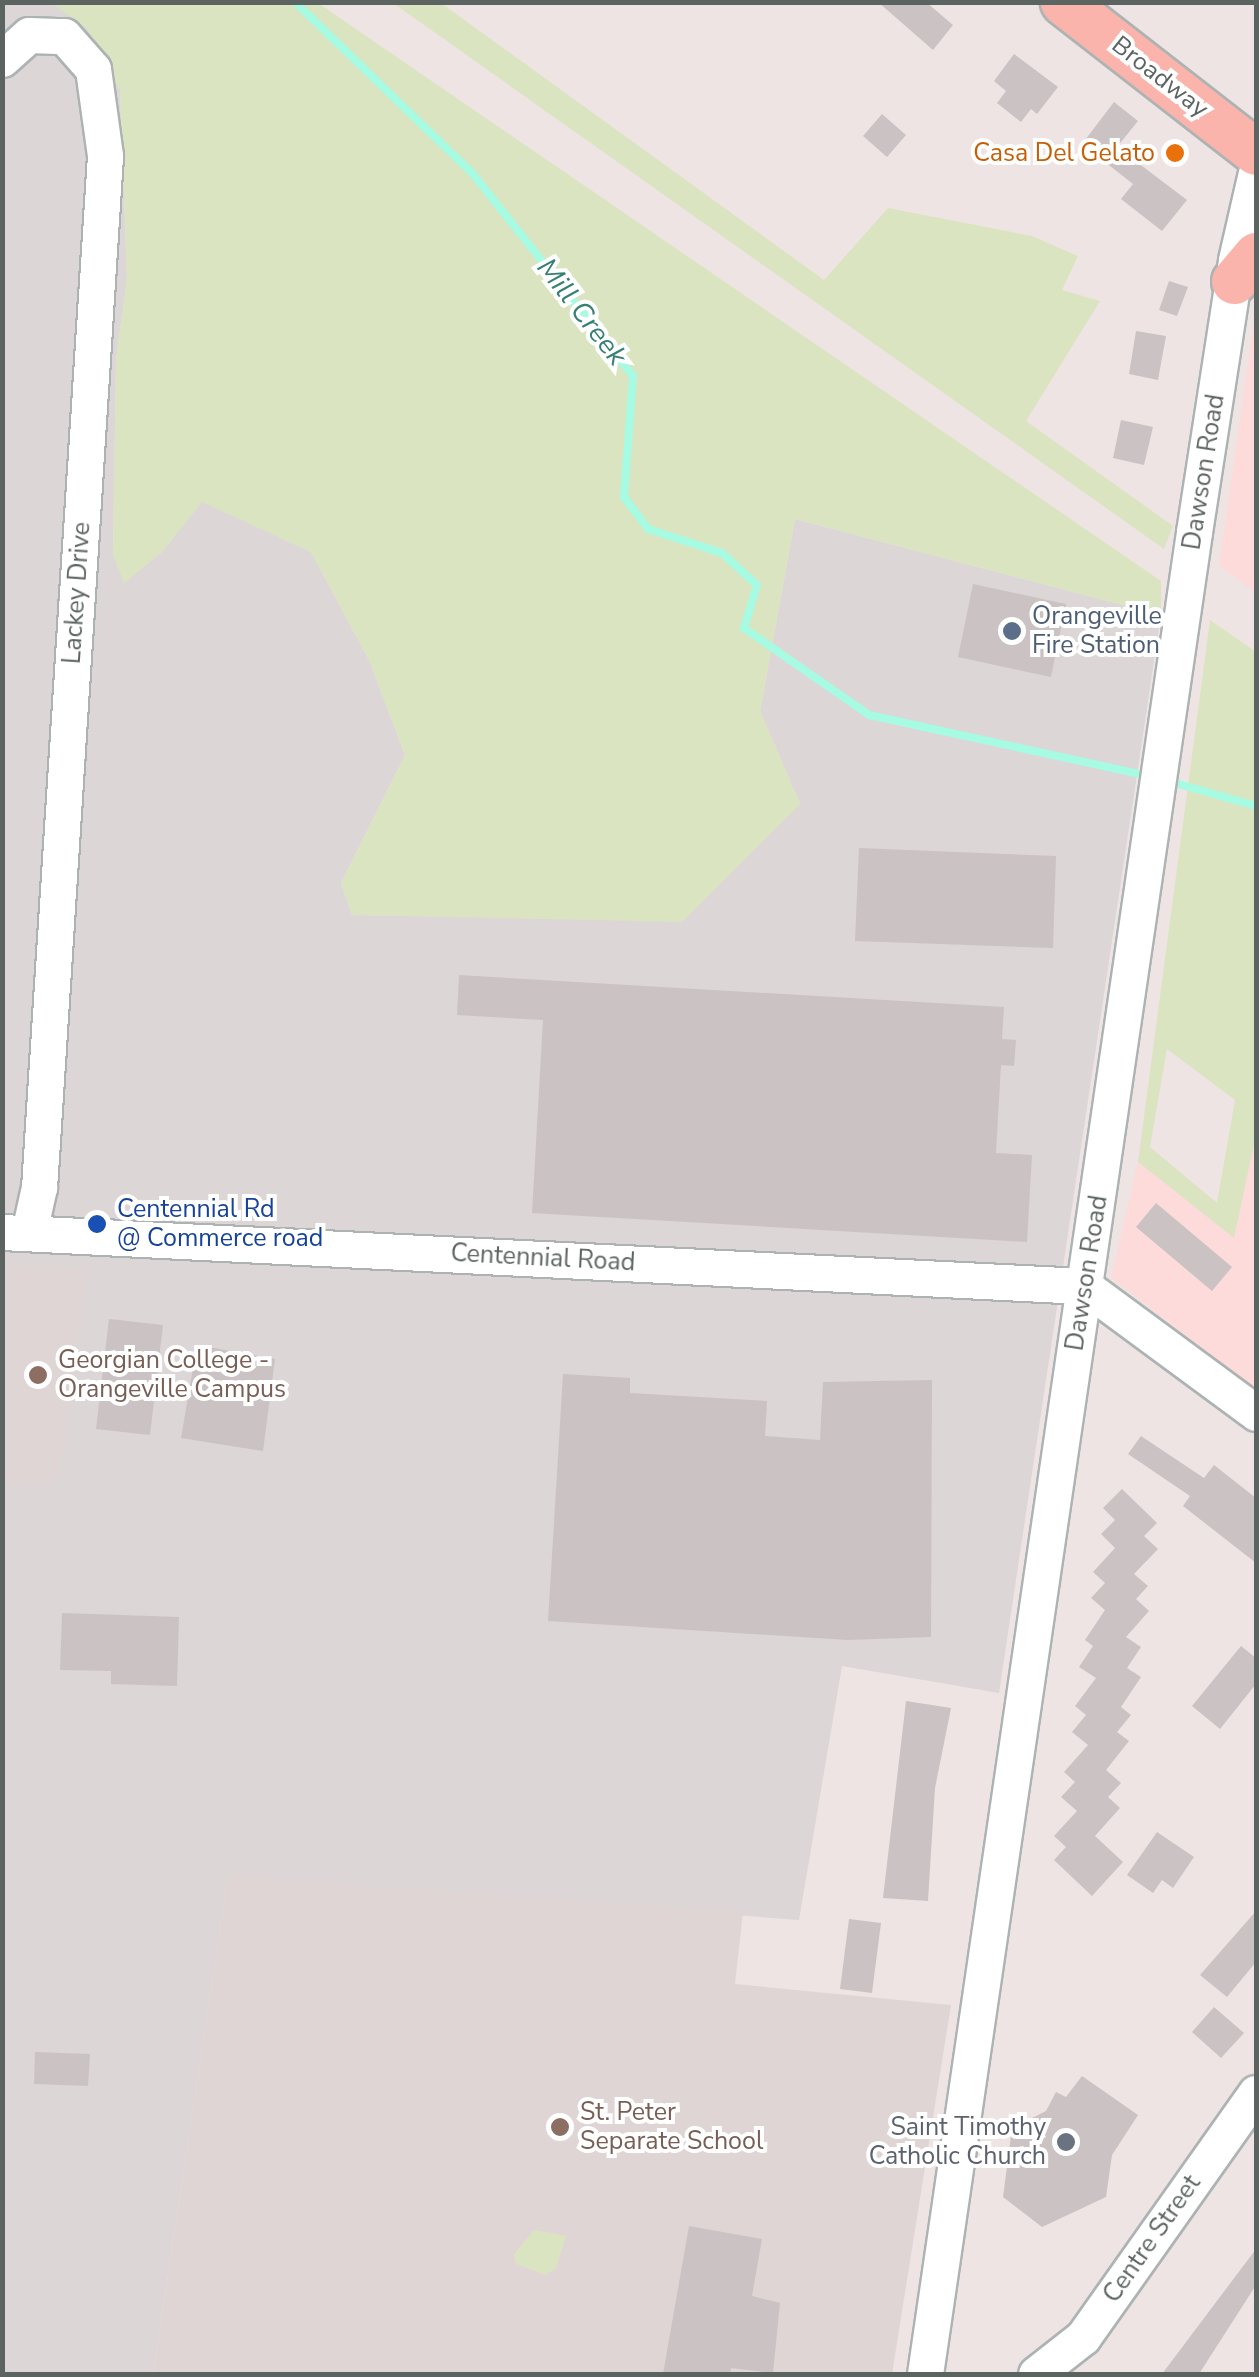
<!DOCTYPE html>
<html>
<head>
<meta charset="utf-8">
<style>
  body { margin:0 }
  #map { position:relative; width:1259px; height:2377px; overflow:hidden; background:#eee4e4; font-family:"Nunito Sans",sans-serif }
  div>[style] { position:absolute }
  .commercial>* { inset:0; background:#fcdbda }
  .industrial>* { inset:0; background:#dcd6d6 }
  .education>* { inset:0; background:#e0d5d5 }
  .green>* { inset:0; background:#dbe4c1 }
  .stream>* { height:8px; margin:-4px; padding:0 4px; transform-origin:4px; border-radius:4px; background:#a6fbe2 }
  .building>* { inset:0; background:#cbc2c3 }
  .roads { filter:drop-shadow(2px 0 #adb3b3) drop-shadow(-2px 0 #adb3b3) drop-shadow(0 2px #adb3b3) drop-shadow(0 -2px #adb3b3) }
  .minor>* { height:35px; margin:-17.5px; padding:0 17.5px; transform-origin:17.5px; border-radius:17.5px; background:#fff }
  .major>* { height:45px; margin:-22.5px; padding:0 22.5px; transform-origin:22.5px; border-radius:22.5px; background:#fbb4ab }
  .dots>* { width:28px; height:28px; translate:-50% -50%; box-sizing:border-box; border:5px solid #fff; border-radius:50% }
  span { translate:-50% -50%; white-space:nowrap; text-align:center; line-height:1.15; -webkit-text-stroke:8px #fff; paint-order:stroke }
  .street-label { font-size:25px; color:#5c6462 }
  .food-label { font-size:25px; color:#c56008 }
  .right { translate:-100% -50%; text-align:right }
  .service-label { font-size:25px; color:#4e5e75 }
  .left { translate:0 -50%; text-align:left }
  .transit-label { font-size:25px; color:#164399 }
  .education-label { font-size:25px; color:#785e54 }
  .worship-label { font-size:25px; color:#5b616d }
  .water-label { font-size:28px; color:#368171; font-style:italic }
  .frame { position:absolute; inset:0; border:5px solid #5c6462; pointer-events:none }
</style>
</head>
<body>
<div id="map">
  <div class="commercial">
    <div style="clip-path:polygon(1256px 307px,1256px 593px,1219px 566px)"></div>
    <div style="clip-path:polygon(1256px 1135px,1256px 1390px,1111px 1278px,1138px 1162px,1233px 1237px)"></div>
  </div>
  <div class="industrial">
    <div style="clip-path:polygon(51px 2px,87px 28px,120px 89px,127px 278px,116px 360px,113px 555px,161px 553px,202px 501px,311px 552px,369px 660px,405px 755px,341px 883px,352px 915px,483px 917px,800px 804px,760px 711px,795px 519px,1161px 615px,999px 1693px,842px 1666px,799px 1920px,228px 1877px,153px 2374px,3px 2374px,2px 3px)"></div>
  </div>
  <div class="education">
    <div style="clip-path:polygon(3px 1266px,87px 1268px,58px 1484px,3px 1482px)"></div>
    <div style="clip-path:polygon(228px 1876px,743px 1912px,735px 1984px,951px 2005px,892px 2374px,153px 2374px)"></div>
  </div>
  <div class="green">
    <div style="clip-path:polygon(51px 3px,318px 3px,1161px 581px,1161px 615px,795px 519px,760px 711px,800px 804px,682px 922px,352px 915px,341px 883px,405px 755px,369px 660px,311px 552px,202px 502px,161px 553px,124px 583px,113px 555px,116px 360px,127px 278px,120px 90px,87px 28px)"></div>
    <div style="clip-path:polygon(393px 3px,441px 3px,824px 280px,888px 208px,1032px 236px,1078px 256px,1062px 290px,1100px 301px,1026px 421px,1173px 526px,1164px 549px)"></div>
    <div style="clip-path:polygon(evenodd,1210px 620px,1256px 652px,1256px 1135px,1234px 1238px,1138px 1162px,1210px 620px,1167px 1049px,1235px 1100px,1217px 1203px,1150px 1147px,1167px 1049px)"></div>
    <div style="clip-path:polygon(534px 2230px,566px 2236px,556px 2268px,546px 2275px,516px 2264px,514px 2254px)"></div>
  </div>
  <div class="stream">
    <div style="left:295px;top:2px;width:248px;rotate:44deg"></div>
    <div style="left:473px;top:174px;width:258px;rotate:51.6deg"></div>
    <div style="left:633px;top:376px;width:121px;rotate:94.3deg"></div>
    <div style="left:624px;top:497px;width:40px;rotate:53deg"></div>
    <div style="left:648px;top:529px;width:78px;rotate:18deg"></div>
    <div style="left:722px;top:553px;width:47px;rotate:42.4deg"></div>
    <div style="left:757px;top:585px;width:45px;rotate:106.8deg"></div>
    <div style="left:744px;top:628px;width:152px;rotate:34.8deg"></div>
    <div style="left:869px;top:715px;width:287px;rotate:12.3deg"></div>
    <div style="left:1168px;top:781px;width:91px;rotate:15.9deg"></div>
  </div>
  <div class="building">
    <div style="clip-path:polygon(878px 2px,926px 2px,953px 25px,933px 50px)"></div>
    <div style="clip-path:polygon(1014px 54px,1058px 87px,1037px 114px,1031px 109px,1021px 122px,997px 103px,1006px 91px,994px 81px)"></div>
    <div style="clip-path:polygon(1114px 102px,1138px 121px,1117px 147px,1187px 200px,1162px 231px,1121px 199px,1133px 184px,1082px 144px)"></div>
    <div style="clip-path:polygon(882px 114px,906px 135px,887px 157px,863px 136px)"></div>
    <div style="clip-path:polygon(1169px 281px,1188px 287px,1177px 316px,1159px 310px)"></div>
    <div style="clip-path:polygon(1136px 331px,1166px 336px,1158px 380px,1129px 374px)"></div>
    <div style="clip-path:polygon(1121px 420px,1153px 427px,1144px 465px,1113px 458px)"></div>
    <div style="clip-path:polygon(973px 584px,1066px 604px,1051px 677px,958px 657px)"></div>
    <div style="clip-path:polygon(859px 848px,1056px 856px,1053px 948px,855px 941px)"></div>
    <div style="clip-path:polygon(459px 975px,1004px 1007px,1002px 1039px,1016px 1040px,1014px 1066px,1001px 1065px,996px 1153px,1032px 1155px,1027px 1242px,532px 1213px,543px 1020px,457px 1015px)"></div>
    <div style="clip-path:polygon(1156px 1203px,1232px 1267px,1212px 1291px,1136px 1227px)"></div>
    <div style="clip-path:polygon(109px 1319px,163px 1325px,150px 1435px,96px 1429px)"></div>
    <div style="clip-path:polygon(197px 1345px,275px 1359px,263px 1451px,181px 1438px)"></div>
    <div style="clip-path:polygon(563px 1374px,630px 1378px,630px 1393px,767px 1401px,765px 1436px,820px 1440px,823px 1382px,932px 1380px,931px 1637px,848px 1640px,548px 1621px)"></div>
    <div style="clip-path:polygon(1141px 1436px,1204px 1478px,1214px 1465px,1256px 1498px,1256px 1563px,1183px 1506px,1190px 1496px,1128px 1454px)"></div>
    <div style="clip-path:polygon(1122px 1489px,1157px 1523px,1144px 1536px,1158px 1549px,1134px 1574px,1148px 1586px,1136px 1599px,1149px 1611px,1126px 1637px,1141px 1647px,1127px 1668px,1141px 1677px,1121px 1707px,1131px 1715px,1117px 1732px,1129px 1741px,1106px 1770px,1121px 1783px,1108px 1797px,1120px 1808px,1095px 1836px,1123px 1862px,1092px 1896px,1054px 1860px,1066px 1847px,1054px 1836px,1077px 1811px,1061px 1797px,1075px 1782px,1064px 1772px,1088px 1745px,1072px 1732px,1086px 1715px,1075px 1706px,1096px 1678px,1079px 1667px,1093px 1646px,1085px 1640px,1105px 1610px,1091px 1598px,1105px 1583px,1093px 1572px,1115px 1548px,1101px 1534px,1115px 1520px,1103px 1508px)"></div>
    <div style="clip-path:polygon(62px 1613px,179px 1617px,177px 1686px,111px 1684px,111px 1671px,60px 1670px)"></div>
    <div style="clip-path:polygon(1241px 1646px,1256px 1658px,1256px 1684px,1220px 1729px,1192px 1706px)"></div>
    <div style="clip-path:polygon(906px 1701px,951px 1708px,935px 1788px,928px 1901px,883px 1898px)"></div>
    <div style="clip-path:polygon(1157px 1832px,1194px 1857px,1173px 1888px,1162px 1880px,1153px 1893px,1127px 1875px)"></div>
    <div style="clip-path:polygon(1256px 1911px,1256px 1962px,1227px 1997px,1200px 1975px)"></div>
    <div style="clip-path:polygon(849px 1919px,881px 1923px,872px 1993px,840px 1989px)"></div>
    <div style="clip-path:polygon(1214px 2007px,1244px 2033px,1221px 2058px,1192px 2032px)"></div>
    <div style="clip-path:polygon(35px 2052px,90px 2054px,88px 2086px,34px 2084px)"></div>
    <div style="clip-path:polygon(1082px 2076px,1138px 2115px,1112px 2155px,1106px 2197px,1042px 2227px,1003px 2197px,1012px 2128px,1046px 2111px,1056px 2092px,1066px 2097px)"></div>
    <div style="clip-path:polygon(689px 2226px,762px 2239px,752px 2296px,780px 2303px,773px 2373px,731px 2368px,730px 2374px,663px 2374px)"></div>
    <div style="clip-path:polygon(1256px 2249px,1256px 2285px,1199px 2374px,1162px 2374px)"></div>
  </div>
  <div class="roads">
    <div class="minor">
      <div style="left:2px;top:59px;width:36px;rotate:-42deg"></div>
      <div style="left:29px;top:35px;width:35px;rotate:2deg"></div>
      <div style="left:64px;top:36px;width:44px;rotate:48.7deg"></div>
      <div style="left:93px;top:69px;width:88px;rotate:82.1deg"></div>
      <div style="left:105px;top:156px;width:1033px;rotate:93.66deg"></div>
      <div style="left:39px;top:1187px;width:46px;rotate:102.5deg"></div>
      <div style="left:2px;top:1232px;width:1083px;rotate:2.86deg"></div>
      <div style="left:1084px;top:1286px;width:214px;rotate:36.4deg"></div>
      <div style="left:925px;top:2374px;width:1862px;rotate:-81.69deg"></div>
      <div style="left:1194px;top:532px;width:275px;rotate:-81.2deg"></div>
      <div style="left:1236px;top:260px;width:89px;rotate:-77.1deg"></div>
      <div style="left:1036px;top:2374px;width:60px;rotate:-38.2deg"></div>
      <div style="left:1083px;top:2337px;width:299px;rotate:-54.7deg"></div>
    </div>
    <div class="major">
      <div style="left:1063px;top:2px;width:244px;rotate:37.9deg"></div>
      <div style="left:1234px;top:281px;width:34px;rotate:-50deg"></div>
    </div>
  </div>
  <div class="dots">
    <div style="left:1175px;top:153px;background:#e8710a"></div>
    <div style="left:1012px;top:631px;background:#5c6f8a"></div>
    <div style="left:97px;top:1224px;background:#1a4fb4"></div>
    <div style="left:38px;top:1375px;background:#8d6e63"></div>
    <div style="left:560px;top:2127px;background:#8d6e63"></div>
    <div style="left:1066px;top:2142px;background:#6b7280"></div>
  </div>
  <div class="street-label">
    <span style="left:1160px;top:77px;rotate:38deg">Broadway</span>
    <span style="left:1204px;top:472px;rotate:-81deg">Dawson Road</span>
    <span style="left:77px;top:593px;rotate:-86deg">Lackey Drive</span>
    <span style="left:543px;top:1258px;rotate:3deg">Centennial Road</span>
    <span style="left:1087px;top:1273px;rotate:-81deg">Dawson Road</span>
    <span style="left:1152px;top:2239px;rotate:-55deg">Centre Street</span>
  </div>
  <div class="food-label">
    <span class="right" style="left:1155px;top:153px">Casa Del Gelato</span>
  </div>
  <div class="service-label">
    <span class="left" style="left:1032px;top:631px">Orangeville<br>Fire Station</span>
  </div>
  <div class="transit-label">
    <span class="left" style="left:117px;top:1224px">Centennial Rd<br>@ Commerce road</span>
  </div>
  <div class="education-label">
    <span class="left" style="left:58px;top:1375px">Georgian College -<br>Orangeville Campus</span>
    <span class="left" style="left:580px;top:2127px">St. Peter<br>Separate School</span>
  </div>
  <div class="worship-label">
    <span class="right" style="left:1046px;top:2142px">Saint Timothy<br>Catholic Church</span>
  </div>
  <div class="water-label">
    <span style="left:582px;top:312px;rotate:52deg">Mill Creek</span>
  </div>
  <div class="frame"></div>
</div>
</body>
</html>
